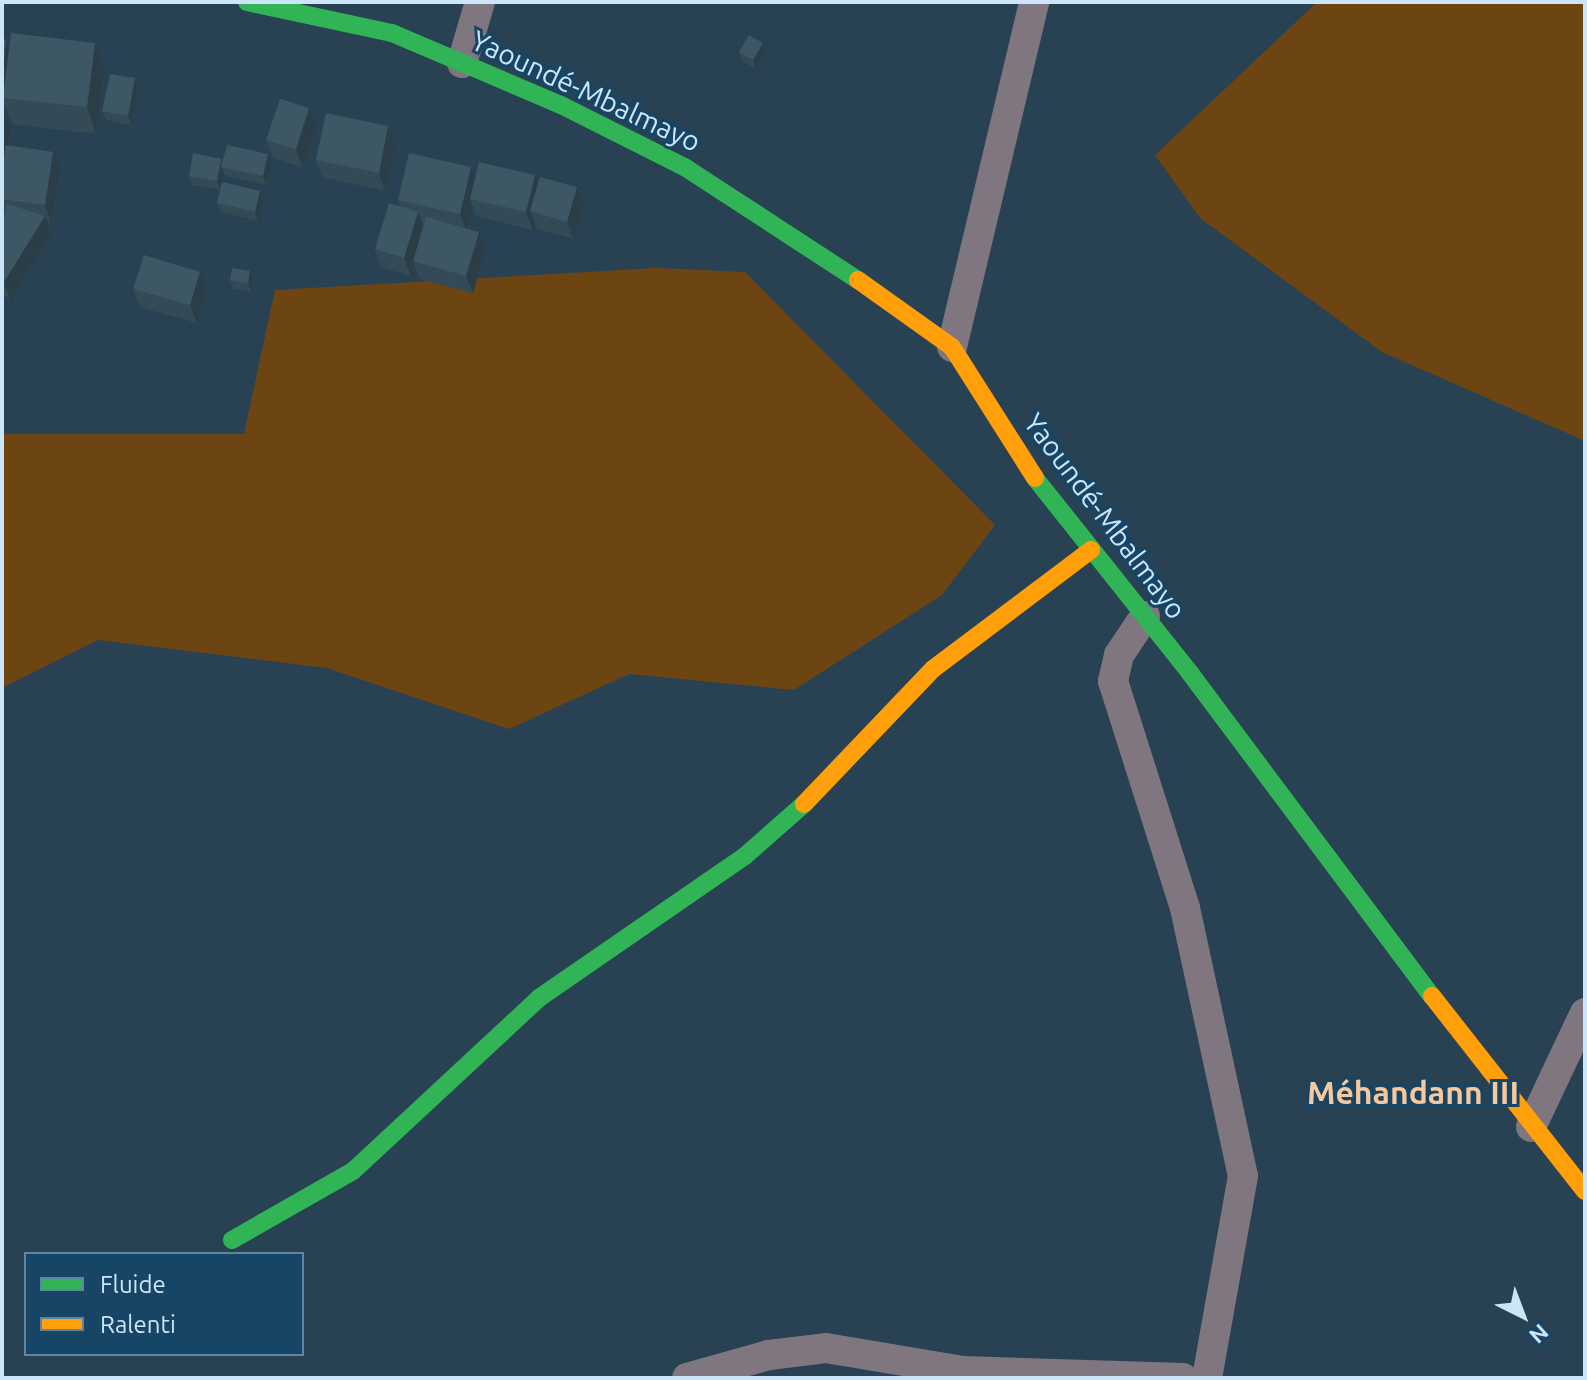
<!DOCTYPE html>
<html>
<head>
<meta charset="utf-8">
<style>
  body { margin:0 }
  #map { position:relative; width:1587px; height:1380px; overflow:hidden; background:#284253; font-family:Ubuntu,sans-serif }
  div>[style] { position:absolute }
  .green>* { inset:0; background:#6d4513 }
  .street>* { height:30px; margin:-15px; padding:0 15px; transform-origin:15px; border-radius:15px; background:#80767f }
  .fast>* { height:18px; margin:-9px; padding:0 9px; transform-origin:9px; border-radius:9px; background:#30b455 }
  .slow>* { height:18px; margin:-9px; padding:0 9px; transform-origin:9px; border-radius:9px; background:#ff9f0a }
  .wall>* { inset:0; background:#344b57 }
  .shaded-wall>* { inset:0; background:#2b3d47 }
  .building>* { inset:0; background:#3d5765 }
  span { translate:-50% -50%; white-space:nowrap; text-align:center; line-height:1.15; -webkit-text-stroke:6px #164565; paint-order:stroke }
  .street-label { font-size:28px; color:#cde5f9 }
  .quarter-label { font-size:32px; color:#f9c79c; font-weight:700 }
  .frame { position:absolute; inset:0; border:4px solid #cde5f9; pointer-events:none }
  .legend { position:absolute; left:24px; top:1252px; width:280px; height:104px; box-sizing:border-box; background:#164565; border:2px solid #5f85a0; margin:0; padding:10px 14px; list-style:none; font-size:24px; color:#cde5f9 }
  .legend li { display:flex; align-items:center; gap:16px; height:40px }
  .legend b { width:40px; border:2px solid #5f85a0 }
  .north { position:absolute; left:1483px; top:1276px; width:80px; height:80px; -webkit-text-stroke:6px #164565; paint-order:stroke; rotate:138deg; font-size:22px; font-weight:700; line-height:32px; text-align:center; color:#cde5f9 }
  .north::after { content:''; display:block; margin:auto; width:28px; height:36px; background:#cde5f9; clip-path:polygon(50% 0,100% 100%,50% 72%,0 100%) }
</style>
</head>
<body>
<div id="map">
  <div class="green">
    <div style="clip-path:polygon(1317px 2px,1585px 2px,1585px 441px,1382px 352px,1200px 218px,1155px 155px)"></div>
    <div style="clip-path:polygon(656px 268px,745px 272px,995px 525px,942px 595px,794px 690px,629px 674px,509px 729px,327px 668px,98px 640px,2px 688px,2px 434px,244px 434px,275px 290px)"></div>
  </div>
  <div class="street">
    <div style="left:462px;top:63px;width:64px;rotate:-73.6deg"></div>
    <div style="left:952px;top:347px;width:355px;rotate:-76.6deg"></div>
    <div style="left:1145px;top:616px;width:47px;rotate:123.7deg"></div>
    <div style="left:1119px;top:655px;width:27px;rotate:103deg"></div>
    <div style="left:1113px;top:681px;width:238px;rotate:72.4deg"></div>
    <div style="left:1185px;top:908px;width:274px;rotate:77.8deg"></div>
    <div style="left:1243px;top:1176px;width:205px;rotate:100.1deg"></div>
    <div style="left:1531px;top:1127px;width:126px;rotate:-64.7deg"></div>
    <div style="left:687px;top:1378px;width:85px;rotate:-15.7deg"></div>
    <div style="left:769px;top:1355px;width:57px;rotate:-7deg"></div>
    <div style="left:826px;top:1348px;width:139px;rotate:9.5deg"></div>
    <div style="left:963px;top:1371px;width:220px;rotate:1.8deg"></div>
  </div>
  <div class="fast">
    <div style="left:247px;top:2px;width:148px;rotate:12.1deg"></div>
    <div style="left:392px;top:33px;width:184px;rotate:23.1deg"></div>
    <div style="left:561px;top:105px;width:140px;rotate:26.7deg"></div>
    <div style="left:686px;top:168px;width:205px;rotate:33.1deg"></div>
    <div style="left:1035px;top:478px;width:249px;rotate:51.5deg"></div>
    <div style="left:1190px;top:673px;width:404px;rotate:53.2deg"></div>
    <div style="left:232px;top:1240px;width:139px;rotate:-29.7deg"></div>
    <div style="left:353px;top:1171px;width:254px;rotate:-42.9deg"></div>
    <div style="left:539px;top:998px;width:250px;rotate:-34.6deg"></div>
    <div style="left:745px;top:856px;width:79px;rotate:-41.4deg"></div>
  </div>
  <div class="slow">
    <div style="left:858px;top:280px;width:115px;rotate:35.5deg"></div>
    <div style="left:952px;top:347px;width:155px;rotate:57.6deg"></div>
    <div style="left:804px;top:804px;width:187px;rotate:-46.3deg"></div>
    <div style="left:933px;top:669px;width:198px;rotate:-37deg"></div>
    <div style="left:1432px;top:996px;width:248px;rotate:51.9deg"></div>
  </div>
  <div class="wall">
    <div style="clip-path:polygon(2px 39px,9px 48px,95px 43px,104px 69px,96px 134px,12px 124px,5px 104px,2px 104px)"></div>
    <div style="clip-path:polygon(739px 52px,766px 52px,756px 69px,742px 61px)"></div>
    <div style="clip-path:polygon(135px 78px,138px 87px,131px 125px,106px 120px,102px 111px)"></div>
    <div style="clip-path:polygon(309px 108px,316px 126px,302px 167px,273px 158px,266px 140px)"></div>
    <div style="clip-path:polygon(2px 112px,10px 130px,9px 146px,53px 152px,60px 170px,51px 223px,48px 222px,52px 234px,10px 300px,2px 294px,2px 225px,4px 216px,2px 211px)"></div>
    <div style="clip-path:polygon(388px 126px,395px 144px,385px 191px,322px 177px,316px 160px)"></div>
    <div style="clip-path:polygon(268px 154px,271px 163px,266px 185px,225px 176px,224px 173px,221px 190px,192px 185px,189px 176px,223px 162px)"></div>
    <div style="clip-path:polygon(535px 175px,538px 183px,577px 187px,584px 205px,574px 239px,537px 229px,535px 223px,533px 230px,476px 216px,473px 207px,468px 229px,479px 232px,485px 250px,473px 293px,420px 279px,414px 264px,411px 276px,381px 267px,375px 249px,400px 207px,398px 200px,475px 178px)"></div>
    <div style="clip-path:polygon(263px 200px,258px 221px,221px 212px,217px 203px)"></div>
    <div style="clip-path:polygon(230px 280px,253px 280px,252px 292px,233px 289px)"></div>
    <div style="clip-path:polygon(133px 289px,206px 290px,197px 323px,140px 307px)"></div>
  </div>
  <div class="shaded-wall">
    <div style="clip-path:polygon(6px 39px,12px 57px,5px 98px,2px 89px,2px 77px)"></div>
    <div style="clip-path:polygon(95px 43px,104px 69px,96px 134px,87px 107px)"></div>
    <div style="clip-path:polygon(763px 43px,766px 52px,756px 69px,753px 60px)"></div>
    <div style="clip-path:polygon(135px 78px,138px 87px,131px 125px,128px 116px)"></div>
    <div style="clip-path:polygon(309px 108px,316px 126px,302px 167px,296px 149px)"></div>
    <div style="clip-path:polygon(4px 112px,10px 130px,7px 184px,2px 171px)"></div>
    <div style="clip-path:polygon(388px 126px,395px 144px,385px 191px,379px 173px)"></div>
    <div style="clip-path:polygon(53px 152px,60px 170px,51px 223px,45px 205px)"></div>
    <div style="clip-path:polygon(268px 154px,271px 163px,266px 185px,263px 176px)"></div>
    <div style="clip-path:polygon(221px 159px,224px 168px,221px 167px,224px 173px,221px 190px,217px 181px)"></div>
    <div style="clip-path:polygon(471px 167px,478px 185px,470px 199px,473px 207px,467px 232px,460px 214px)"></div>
    <div style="clip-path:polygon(535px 175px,542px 193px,530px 211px,535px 223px,533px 230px,526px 212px)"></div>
    <div style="clip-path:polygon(577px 187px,584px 205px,574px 239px,567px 222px)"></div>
    <div style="clip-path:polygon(260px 191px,263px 200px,258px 221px,255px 212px)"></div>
    <div style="clip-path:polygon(418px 212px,425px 230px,413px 261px,414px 264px,411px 276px,404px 258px)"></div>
    <div style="clip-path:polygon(45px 216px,52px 234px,10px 300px,4px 282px)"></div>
    <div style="clip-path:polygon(479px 232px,485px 250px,473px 293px,466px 276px)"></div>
    <div style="clip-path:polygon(250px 271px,253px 280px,252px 292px,248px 283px)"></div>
    <div style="clip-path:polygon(200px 272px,206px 290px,197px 323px,190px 305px)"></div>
  </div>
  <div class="building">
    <div style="clip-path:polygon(11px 33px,95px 43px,87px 107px,3px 98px)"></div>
    <div style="clip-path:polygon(749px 35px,763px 43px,753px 60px,739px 52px)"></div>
    <div style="clip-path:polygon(2px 39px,6px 39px,2px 77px)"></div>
    <div style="clip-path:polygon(110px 74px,135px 78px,128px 116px,102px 111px)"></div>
    <div style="clip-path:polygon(280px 99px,309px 108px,296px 149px,266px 140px)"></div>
    <div style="clip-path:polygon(2px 112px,4px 112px,2px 138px)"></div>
    <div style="clip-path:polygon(326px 113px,388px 126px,379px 173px,316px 160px)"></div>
    <div style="clip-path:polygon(6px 145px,53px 152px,45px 205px,2px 199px,2px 168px)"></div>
    <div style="clip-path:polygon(227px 145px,268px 154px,263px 176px,221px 167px)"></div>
    <div style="clip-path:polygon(193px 153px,221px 159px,217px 181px,189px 176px)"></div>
    <div style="clip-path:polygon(409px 153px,471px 167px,460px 214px,398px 200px)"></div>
    <div style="clip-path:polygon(479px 162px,535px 175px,526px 212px,470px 199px)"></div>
    <div style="clip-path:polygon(540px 177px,577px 187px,567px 222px,530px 211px)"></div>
    <div style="clip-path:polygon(222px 182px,260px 191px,255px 212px,217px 203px)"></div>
    <div style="clip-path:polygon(389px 203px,418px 212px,404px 258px,375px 249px)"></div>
    <div style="clip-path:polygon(7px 204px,45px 216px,4px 282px,2px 281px,2px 226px)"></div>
    <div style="clip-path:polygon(426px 217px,479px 232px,466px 276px,413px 261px)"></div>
    <div style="clip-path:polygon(144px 255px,200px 272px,190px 305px,133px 289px)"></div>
    <div style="clip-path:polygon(232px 268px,250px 271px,248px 283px,230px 280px)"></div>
  </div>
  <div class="street-label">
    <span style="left:586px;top:91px;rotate:25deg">Yaoundé-Mbalmayo</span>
    <span style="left:1105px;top:516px;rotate:53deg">Yaoundé-Mbalmayo</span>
  </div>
  <div class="quarter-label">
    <span style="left:1413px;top:1092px">Méhandann III</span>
  </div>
  <div class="frame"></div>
  <ul class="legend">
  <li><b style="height:10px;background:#30b455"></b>Fluide</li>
  <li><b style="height:10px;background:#ff9f0a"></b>Ralenti</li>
  </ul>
  <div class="north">N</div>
</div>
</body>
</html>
